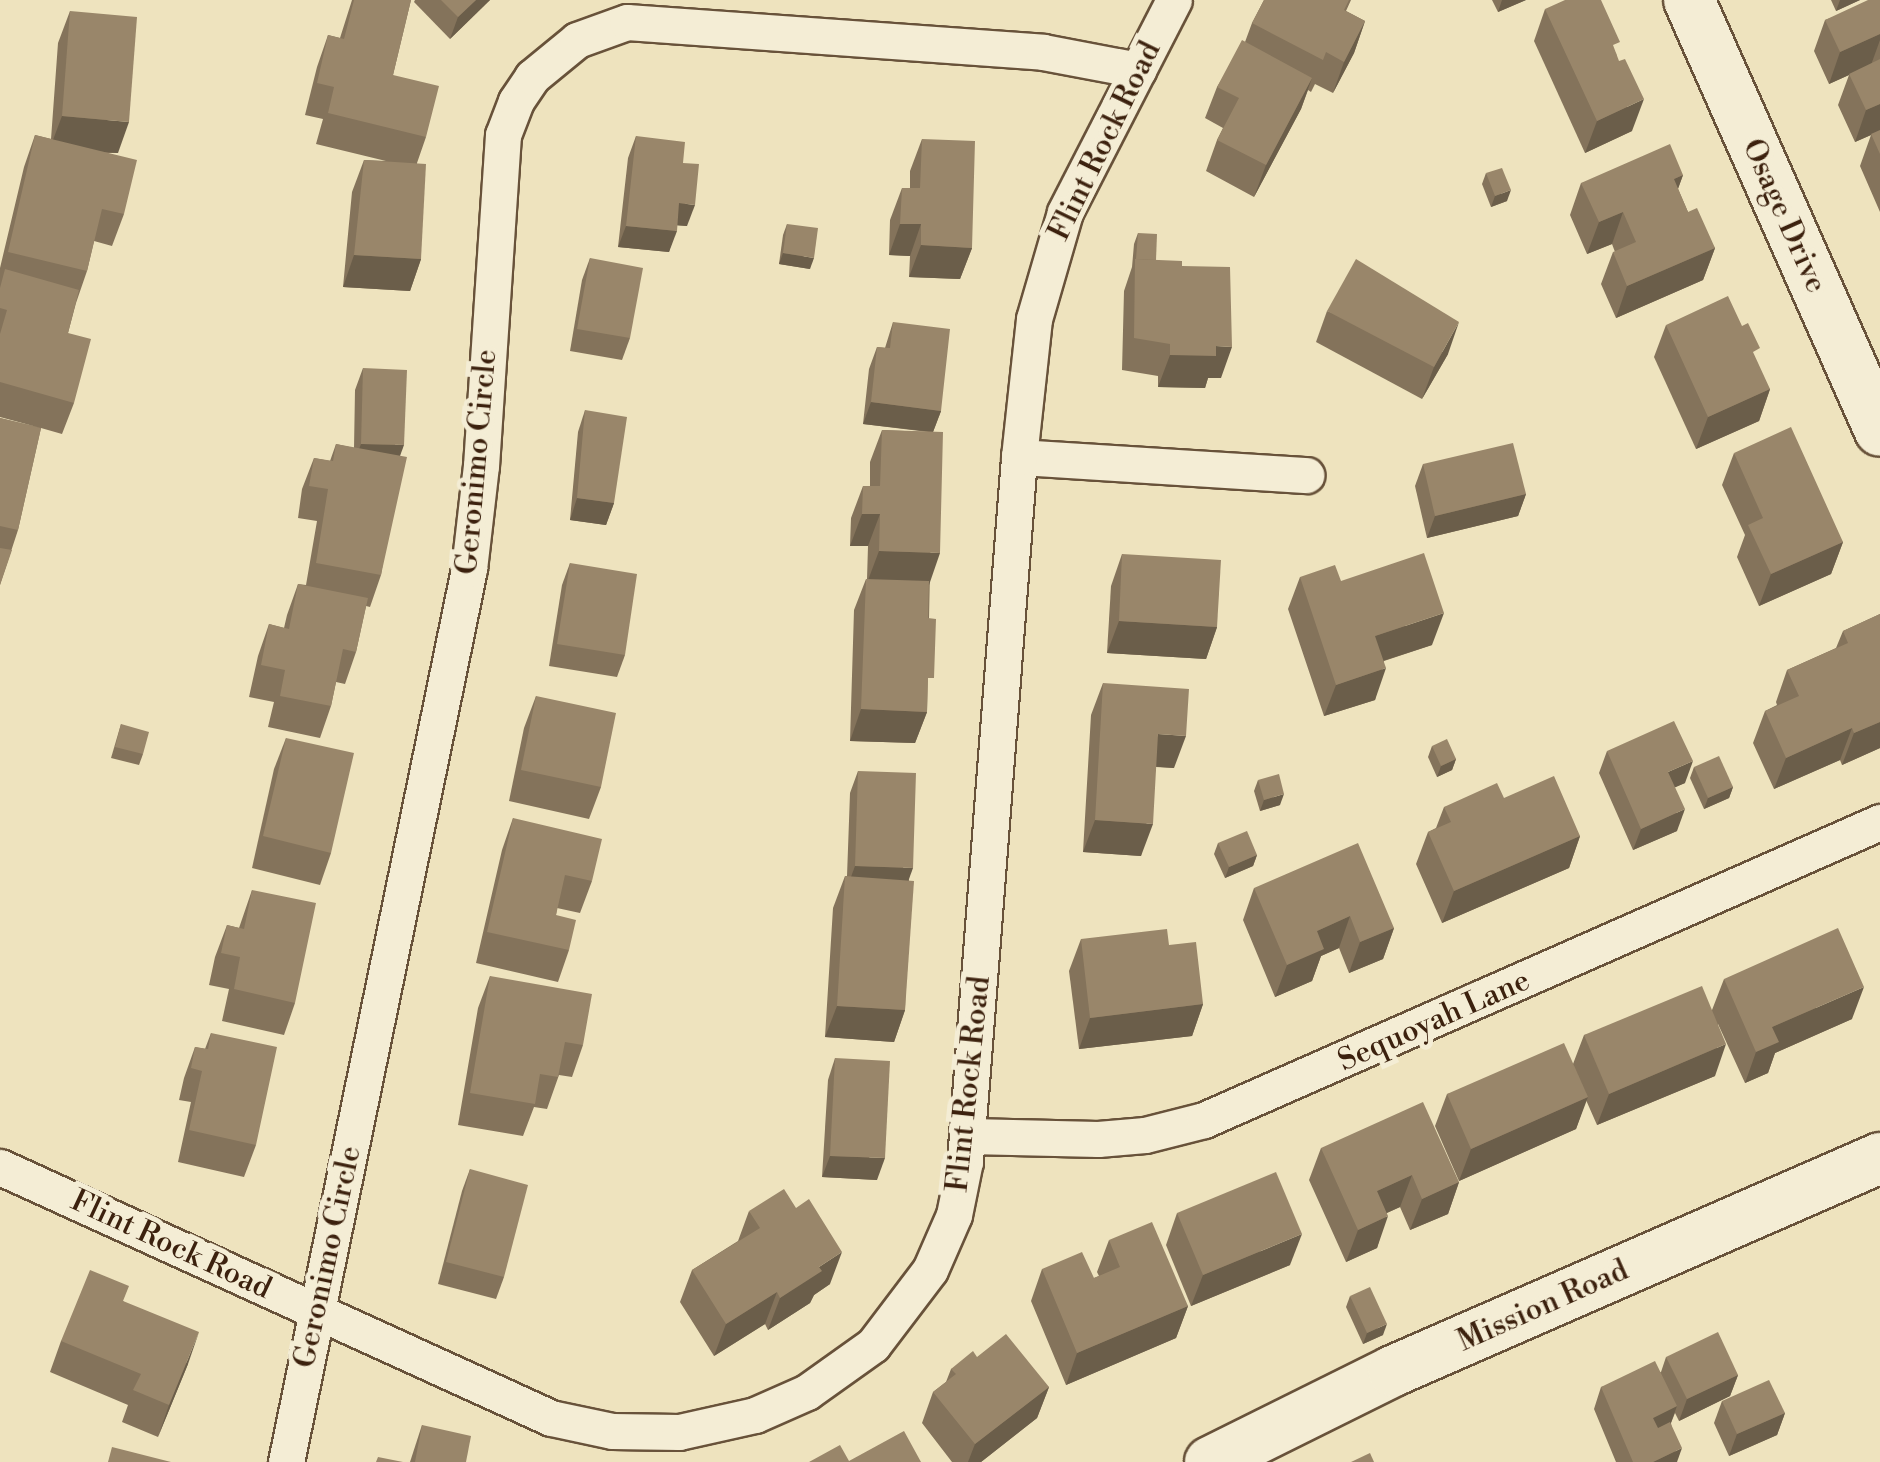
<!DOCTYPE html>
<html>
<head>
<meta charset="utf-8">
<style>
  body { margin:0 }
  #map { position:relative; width:1880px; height:1462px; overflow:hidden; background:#eee3be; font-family:"Libre Bodoni",serif }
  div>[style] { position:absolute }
  .roads { filter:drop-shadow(2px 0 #68523a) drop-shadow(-2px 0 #68523a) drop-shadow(0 2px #68523a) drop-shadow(0 -2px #68523a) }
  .street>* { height:35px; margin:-17.5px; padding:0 17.5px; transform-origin:17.5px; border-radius:17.5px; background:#f4edd5 }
  .secondary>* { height:50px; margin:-25px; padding:0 25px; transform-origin:25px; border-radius:25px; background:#f4edd5 }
  .wall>* { inset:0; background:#84735b }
  .shaded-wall>* { inset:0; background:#6b5e4a }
  .building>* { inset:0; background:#99866a }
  span { translate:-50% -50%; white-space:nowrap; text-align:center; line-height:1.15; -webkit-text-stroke:10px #f4edd5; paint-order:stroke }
  .street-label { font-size:30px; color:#3c210e }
</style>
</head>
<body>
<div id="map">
  <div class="roads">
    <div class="street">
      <div style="left:1019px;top:457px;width:288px;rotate:3.6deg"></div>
      <div style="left:969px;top:1136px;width:129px;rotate:1.3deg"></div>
      <div style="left:1098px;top:1139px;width:47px;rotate:-4.9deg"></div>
      <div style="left:1145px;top:1135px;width:61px;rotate:-14.3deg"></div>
      <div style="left:1204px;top:1120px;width:739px;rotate:-23.79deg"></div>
      <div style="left:0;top:1167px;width:605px;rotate:24.49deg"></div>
      <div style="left:551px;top:1418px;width:62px;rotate:12deg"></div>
      <div style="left:612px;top:1431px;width:67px;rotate:0.9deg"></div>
      <div style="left:679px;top:1432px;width:78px;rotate:-12.6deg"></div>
      <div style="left:755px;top:1415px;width:57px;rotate:-23.9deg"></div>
      <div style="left:807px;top:1392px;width:81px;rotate:-35.5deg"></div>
      <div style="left:873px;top:1345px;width:94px;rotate:-52.8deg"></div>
      <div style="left:930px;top:1270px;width:60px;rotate:-66.4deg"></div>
      <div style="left:954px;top:1215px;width:55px;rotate:-78.5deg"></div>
      <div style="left:965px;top:1161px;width:706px;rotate:-85.61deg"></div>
      <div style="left:1019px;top:457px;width:139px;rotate:-83.8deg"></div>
      <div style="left:1034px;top:319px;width:111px;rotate:-73.8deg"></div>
      <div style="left:1065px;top:212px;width:238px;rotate:-62.8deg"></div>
      <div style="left:286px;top:1462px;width:912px;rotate:-78.42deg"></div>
      <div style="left:469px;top:569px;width:104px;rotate:-83.4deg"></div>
      <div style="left:481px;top:466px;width:332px;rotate:-86.2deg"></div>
      <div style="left:503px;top:135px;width:36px;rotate:-69deg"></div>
      <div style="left:516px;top:101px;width:29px;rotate:-56deg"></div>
      <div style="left:532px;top:77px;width:58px;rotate:-39.4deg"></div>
      <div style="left:577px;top:40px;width:53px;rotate:-19.8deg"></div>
      <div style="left:627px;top:22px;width:417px;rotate:4.1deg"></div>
      <div style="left:1043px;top:52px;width:97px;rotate:10.7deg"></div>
    </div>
    <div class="secondary">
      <div style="left:1689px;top:0;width:471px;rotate:66.1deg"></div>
      <div style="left:1210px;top:1462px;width:204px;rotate:-26.4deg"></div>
      <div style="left:1393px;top:1371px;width:532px;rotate:-23.62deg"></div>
    </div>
  </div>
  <div class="wall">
    <div style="clip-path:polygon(352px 0,411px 0,393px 75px,426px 137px,417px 163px,421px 259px,410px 291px,343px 287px,352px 192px,364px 160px,386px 161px,316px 144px,323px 119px,305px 115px,317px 67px,328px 35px,340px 38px)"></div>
    <div style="clip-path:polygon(415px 0,490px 0,450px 39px,414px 2px)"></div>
    <div style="clip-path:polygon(1264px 0,1351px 0,1346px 11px,1365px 21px,1354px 53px,1333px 93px,1315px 84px,1311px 92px,1308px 90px,1301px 109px,1254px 197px,1206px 171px,1217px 140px,1223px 128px,1205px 118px,1217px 87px,1245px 42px,1252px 23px)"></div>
    <div style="clip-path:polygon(1492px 0,1526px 0,1498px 12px)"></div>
    <div style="clip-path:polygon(1831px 0,1860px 0,1836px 11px)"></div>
    <div style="clip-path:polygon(1880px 0,1880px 212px,1860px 166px,1871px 135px,1855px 142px,1838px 105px,1849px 75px,1829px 84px,1814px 51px,1825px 20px)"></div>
    <div style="clip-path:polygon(1545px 9px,1616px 53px,1632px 131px,1585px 153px,1534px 41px)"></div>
    <div style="clip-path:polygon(70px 11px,118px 153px,107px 153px,124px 214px,112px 246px,94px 241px,87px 271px,76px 303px,68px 333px,74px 403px,62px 434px,41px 428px,18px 530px,0 585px,0 418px,37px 427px,0 417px,0 268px,24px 167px,35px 135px,51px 139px,58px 43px)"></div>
    <div style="clip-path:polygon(636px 136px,683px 163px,687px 226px,677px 225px,669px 252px,618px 247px,628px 158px)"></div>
    <div style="clip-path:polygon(922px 139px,972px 248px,960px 279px,909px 277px,910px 256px,889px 255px,890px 220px,902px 188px,910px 188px,910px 171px)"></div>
    <div style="clip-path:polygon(1486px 173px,1507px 201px,1491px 207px,1482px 184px)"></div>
    <div style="clip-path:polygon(1683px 175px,1678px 189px,1688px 212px,1715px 248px,1703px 280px,1616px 318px,1601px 284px,1613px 252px,1615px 252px,1612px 244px,1587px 254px,1570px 215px,1581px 183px)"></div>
    <div style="clip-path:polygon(787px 224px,810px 269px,779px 264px,783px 235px)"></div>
    <div style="clip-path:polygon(1138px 233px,1156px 260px,1182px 266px,1221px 378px,1208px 378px,1205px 388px,1158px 387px,1158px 376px,1122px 370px,1124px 291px,1132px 267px,1134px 244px)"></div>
    <div style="clip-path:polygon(590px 258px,630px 338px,622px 360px,570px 351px,582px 280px)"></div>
    <div style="clip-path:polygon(1327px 311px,1448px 354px,1422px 399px,1316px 342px)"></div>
    <div style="clip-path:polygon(893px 322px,941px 411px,933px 432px,927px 712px,915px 743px,850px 741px,854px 610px,866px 579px,867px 579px,868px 546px,850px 546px,851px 518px,863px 486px,870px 486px,870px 462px,882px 430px,928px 432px,863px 424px,869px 369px,877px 347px,885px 348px)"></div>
    <div style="clip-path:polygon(1666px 325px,1770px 389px,1759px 421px,1696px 449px,1654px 357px)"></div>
    <div style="clip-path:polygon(363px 368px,400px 456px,381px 575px,370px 607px,366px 606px,356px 652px,345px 684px,336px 682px,331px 706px,320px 738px,268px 727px,274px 702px,249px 697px,258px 656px,269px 624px,284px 628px,287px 615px,298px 584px,306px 585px,317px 521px,298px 518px,302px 489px,314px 458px,330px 461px,336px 444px,354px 448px,355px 390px)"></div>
    <div style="clip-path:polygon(585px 410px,614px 503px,606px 525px,570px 520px,578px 432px)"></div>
    <div style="clip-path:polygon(1734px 453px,1843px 542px,1831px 574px,1759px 606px,1737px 557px,1745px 535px,1722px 485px)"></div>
    <div style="clip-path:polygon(1423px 464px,1526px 494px,1518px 516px,1427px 538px,1415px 486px)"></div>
    <div style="clip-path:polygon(1122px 554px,1217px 627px,1206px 659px,1107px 653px,1111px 586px)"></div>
    <div style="clip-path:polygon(570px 563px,625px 655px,617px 677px,549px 666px,562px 585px)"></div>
    <div style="clip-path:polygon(1300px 577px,1341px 581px,1432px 645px,1384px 661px,1375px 700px,1324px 716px,1288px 609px)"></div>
    <div style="clip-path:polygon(1880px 614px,1880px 748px,1842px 765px,1840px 760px,1774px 789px,1753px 743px,1765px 711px,1777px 705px,1776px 702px,1787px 670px,1836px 648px,1843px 631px)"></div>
    <div style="clip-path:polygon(1103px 683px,1174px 768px,1156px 767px,1141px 856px,1083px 852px,1091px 715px)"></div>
    <div style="clip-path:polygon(536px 696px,601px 787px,589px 819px,509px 801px,524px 728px)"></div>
    <div style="clip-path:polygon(121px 724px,143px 754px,139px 765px,111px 758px)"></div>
    <div style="clip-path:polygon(286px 738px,331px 853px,320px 885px,252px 868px,274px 769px)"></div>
    <div style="clip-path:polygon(1432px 746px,1456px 759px,1452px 770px,1437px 777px,1428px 757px)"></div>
    <div style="clip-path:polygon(1607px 751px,1685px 783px,1675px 787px,1677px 831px,1633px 850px,1599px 773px)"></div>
    <div style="clip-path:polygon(1694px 767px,1733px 787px,1729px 798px,1704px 809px,1690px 778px)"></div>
    <div style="clip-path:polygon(858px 771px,909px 880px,905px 1010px,894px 1042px,825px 1037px,833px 908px,845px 876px,847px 876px,850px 793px)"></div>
    <div style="clip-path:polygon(1258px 780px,1280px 805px,1260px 811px,1254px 791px)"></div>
    <div style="clip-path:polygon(1504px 798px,1580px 836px,1569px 868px,1442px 923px,1416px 864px,1428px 832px,1436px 828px,1444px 807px)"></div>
    <div style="clip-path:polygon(513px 818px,592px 881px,580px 913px,557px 908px,556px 915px,569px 950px,558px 982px,476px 963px,502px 850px)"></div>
    <div style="clip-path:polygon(1218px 843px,1257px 855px,1253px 866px,1225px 878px,1214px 854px)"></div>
    <div style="clip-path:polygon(1254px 888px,1394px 928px,1383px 959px,1349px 973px,1339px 948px,1321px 956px,1312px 981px,1275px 997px,1243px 920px)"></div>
    <div style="clip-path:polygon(252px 890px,295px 1003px,284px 1035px,222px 1021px,229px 989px,209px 985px,215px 957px,227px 925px,239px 928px)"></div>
    <div style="clip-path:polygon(1081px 939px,1169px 945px,1203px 1004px,1192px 1036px,1079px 1049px,1069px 971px)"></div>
    <div style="clip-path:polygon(490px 976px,583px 1045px,572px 1077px,559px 1075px,547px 1109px,534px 1107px,523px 1136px,458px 1125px,478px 1008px)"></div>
    <div style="clip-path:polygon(1724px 979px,1852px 1019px,1775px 1053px,1768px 1073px,1745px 1083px,1718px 1024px,1715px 1076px,1597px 1125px,1586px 1100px,1576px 1129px,1459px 1181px,1435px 1126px,1447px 1094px,1573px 1064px,1584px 1035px,1712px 1010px)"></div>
    <div style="clip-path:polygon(211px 1033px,256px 1145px,244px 1177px,178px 1162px,191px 1102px,179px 1100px,184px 1078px,195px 1047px,205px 1049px)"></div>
    <div style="clip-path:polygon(835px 1058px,877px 1180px,822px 1177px,828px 1080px)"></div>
    <div style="clip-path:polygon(1321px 1148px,1459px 1182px,1448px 1214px,1410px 1230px,1400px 1207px,1387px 1213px,1377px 1248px,1346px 1262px,1309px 1180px)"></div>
    <div style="clip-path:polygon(470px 1169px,504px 1277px,496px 1299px,438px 1284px,462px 1191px)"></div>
    <div style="clip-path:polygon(749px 1211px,830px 1284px,814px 1295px,810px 1303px,768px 1330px,765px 1324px,714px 1356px,680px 1302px,692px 1270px,738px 1241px)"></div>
    <div style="clip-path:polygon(1177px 1213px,1290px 1265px,1191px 1306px,1166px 1245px)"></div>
    <div style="clip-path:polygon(1109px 1240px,1188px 1306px,1176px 1338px,1066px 1385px,1031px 1301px,1042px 1269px,1094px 1278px,1099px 1276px,1097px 1272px)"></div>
    <div style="clip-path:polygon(1350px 1296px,1383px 1335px,1363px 1344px,1346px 1307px)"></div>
    <div style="clip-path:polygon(123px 1301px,188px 1364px,158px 1437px,122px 1422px,128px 1405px,50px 1372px,61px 1341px)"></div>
    <div style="clip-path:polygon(977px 1357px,1049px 1387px,1037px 1418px,981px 1462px,952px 1462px,922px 1423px,933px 1392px,946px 1382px,951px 1369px)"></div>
    <div style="clip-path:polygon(1666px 1357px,1738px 1375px,1730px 1396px,1679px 1421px,1675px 1413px,1671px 1423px,1677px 1462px,1616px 1462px,1594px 1409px,1601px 1387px,1661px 1372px)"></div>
    <div style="clip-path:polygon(1722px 1401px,1785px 1413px,1777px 1435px,1729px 1456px,1714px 1423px)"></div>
    <div style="clip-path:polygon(422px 1425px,466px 1462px,410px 1462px)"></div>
  </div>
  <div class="shaded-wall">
    <div style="clip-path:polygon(476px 0,490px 0,450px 39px,458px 17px)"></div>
    <div style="clip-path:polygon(1502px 0,1526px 0,1498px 12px)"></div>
    <div style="clip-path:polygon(1840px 0,1860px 0,1836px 11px)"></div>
    <div style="clip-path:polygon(1365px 21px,1354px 53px,1333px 93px,1344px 62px)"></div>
    <div style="clip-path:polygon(1880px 34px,1880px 40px,1871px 65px,1829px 84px,1840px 52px)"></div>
    <div style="clip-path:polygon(1312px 78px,1301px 109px,1254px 197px,1266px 165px)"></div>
    <div style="clip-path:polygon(1644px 99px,1632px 131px,1585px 153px,1597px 121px)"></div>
    <div style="clip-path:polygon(1880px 104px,1880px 131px,1855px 142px,1866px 110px)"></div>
    <div style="clip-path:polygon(62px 116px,129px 122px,118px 153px,50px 148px)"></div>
    <div style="clip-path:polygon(1683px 175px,1671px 207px,1674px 179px)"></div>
    <div style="clip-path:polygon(1511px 190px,1507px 201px,1491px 207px,1495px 196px)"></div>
    <div style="clip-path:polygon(679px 203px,695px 205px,687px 226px,671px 225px)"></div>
    <div style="clip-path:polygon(1623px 212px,1612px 244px,1587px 254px,1599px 222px)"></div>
    <div style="clip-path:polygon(900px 224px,921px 224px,910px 256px,889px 255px)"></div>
    <div style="clip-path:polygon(626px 226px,677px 231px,669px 252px,618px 247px)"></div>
    <div style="clip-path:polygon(921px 245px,972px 248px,960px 279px,909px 277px)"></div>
    <div style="clip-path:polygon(1715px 248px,1703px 280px,1616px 318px,1627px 286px)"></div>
    <div style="clip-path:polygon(783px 253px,814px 258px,810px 269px,779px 264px)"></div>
    <div style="clip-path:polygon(354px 255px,421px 259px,410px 291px,343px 287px)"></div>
    <div style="clip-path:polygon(1459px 322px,1448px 354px,1422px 399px,1434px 367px)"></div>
    <div style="clip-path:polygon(1216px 346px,1232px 347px,1221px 378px,1208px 378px,1205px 388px,1158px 387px,1170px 355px)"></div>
    <div style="clip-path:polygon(1770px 389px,1759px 421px,1696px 449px,1708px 417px)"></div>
    <div style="clip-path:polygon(871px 402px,941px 411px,933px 432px,863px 424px)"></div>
    <div style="clip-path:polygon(361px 444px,404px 445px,396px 467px,353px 465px)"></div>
    <div style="clip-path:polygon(1526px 494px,1518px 516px,1427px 538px,1435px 516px)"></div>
    <div style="clip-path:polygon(577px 498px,614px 503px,606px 525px,570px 520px)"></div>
    <div style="clip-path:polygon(862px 514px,880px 514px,868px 546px,850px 546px)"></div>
    <div style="clip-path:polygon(1843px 542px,1831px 574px,1759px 606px,1771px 574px)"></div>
    <div style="clip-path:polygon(879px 551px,940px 553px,929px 585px,867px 583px)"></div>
    <div style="clip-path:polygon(1444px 613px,1432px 645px,1364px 667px,1375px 636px)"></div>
    <div style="clip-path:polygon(1119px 621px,1217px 627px,1206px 659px,1107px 653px)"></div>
    <div style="clip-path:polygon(1386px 668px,1375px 700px,1324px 716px,1336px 685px)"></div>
    <div style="clip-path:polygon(861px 709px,927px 712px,915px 743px,850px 741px)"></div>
    <div style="clip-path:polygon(1880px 722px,1880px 748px,1842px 765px,1854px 733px)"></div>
    <div style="clip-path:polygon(1852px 728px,1840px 760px,1774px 789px,1786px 758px)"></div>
    <div style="clip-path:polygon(1158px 734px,1186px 736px,1174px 768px,1147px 766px)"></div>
    <div style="clip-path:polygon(1456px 759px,1452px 770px,1437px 777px,1441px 766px)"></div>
    <div style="clip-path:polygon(1693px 761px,1685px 783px,1660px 794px,1668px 772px)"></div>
    <div style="clip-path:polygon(1733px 787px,1729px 798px,1704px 809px,1708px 798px)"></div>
    <div style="clip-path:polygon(1284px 794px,1280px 805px,1260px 811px,1264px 800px)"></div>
    <div style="clip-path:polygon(1685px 809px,1677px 831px,1633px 850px,1641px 829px)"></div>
    <div style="clip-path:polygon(1095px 820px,1153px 824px,1141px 856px,1083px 852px)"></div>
    <div style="clip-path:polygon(1580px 836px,1569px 868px,1442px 923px,1454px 891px)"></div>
    <div style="clip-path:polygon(1257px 855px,1253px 866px,1225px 878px,1229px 867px)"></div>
    <div style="clip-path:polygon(855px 866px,913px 868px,905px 890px,847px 888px)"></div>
    <div style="clip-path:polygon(1350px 916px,1339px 948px,1321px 956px,1312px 981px,1275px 997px,1287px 965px,1317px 931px)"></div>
    <div style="clip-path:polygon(1394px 928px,1383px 959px,1349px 973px,1360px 942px)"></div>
    <div style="clip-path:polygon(1864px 987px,1852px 1019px,1775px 1053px,1768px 1073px,1745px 1083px,1756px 1052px,1772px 1027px)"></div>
    <div style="clip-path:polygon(1203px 1004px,1192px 1036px,1079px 1049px,1090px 1018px)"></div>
    <div style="clip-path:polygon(837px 1006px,905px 1010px,894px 1042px,825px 1037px)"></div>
    <div style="clip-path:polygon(1726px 1044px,1715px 1076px,1597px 1125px,1609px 1094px)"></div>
    <div style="clip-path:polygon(1588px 1097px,1576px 1129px,1459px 1181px,1471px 1149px)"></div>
    <div style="clip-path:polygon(830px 1156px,885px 1158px,877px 1180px,822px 1177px)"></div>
    <div style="clip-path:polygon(1412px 1175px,1400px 1207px,1366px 1222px,1377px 1191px)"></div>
    <div style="clip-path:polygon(1459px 1182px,1448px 1214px,1410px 1230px,1422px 1199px)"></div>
    <div style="clip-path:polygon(1388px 1216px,1377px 1248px,1346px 1262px,1358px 1230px)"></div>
    <div style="clip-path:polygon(1302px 1234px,1290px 1265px,1191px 1306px,1203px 1275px)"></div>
    <div style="clip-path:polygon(842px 1252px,830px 1284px,814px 1295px,810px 1303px,768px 1330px,780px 1298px,819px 1267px)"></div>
    <div style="clip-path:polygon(777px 1292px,765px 1324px,714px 1356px,726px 1324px)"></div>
    <div style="clip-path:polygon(1188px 1306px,1176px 1338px,1066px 1385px,1077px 1353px)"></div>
    <div style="clip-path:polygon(1387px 1324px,1383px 1335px,1363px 1344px,1367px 1333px)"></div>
    <div style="clip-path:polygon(199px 1332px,188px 1364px,158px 1437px,169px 1405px)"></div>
    <div style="clip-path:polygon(1738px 1375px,1730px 1396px,1679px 1421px,1687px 1399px)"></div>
    <div style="clip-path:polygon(1049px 1387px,1037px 1418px,981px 1462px,968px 1462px,975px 1444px)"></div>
    <div style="clip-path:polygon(1677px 1406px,1669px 1428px,1645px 1439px,1653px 1418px)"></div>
    <div style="clip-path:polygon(1785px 1413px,1777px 1435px,1729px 1456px,1737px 1434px)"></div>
    <div style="clip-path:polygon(1682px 1448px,1677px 1462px,1653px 1462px)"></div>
  </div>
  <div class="building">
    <div style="clip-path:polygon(354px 0,411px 0,393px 75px,439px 86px,426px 137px,328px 113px,334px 87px,317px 83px,328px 35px,344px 39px)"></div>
    <div style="clip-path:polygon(441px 0,476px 0,458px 17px)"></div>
    <div style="clip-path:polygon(1264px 0,1349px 0,1344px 10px,1365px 21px,1344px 62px,1326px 52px,1323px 60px,1252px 23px)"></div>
    <div style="clip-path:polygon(1565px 0,1601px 0,1620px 42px,1613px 45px,1619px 61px,1625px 59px,1644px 99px,1597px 121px,1545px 9px)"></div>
    <div style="clip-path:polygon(1868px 0,1880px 0,1880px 34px,1840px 52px,1825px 20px)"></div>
    <div style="clip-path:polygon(70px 11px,137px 17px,129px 122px,62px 116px)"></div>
    <div style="clip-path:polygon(1242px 40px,1312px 78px,1266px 165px,1217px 140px,1239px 98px,1217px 87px)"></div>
    <div style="clip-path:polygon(1880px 59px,1880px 104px,1866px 110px,1849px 74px)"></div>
    <div style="clip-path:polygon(1880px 130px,1880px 154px,1871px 134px)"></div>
    <div style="clip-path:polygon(35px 135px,137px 160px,124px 214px,102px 209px,87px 271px,8px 252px)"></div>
    <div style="clip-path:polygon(636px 136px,685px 142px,683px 163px,699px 164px,695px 205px,679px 203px,677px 231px,626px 226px)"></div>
    <div style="clip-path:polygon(922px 139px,975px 141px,972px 248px,921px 245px,921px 224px,900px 224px,902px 188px,920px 188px)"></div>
    <div style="clip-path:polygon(1670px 144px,1683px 175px,1674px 179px,1688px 212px,1697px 208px,1715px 248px,1627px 286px,1613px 252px,1636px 242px,1623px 212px,1599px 222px,1581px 183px)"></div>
    <div style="clip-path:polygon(364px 160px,426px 164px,421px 259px,354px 255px)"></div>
    <div style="clip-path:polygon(1502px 168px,1511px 190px,1495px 196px,1486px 173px)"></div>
    <div style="clip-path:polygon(787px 224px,818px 228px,814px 258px,783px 253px)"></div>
    <div style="clip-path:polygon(1138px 233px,1157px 234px,1156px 260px,1136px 259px)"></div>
    <div style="clip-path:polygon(590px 258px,643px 268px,630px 338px,577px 329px)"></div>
    <div style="clip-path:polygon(1135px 259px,1182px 261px,1182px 266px,1230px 267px,1232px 347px,1216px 346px,1216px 356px,1170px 355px,1170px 344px,1134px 338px)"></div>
    <div style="clip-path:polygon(1356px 259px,1459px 322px,1434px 367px,1327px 311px)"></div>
    <div style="clip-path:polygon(5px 269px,79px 290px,68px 333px,91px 339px,74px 403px,0 382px,0 334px,7px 310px,0 308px,0 288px)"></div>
    <div style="clip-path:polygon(1728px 296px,1742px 326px,1748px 323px,1760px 348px,1753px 352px,1770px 389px,1708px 417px,1666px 325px)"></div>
    <div style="clip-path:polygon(893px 322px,950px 329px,941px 411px,871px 402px,877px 347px,890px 348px)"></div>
    <div style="clip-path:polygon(363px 368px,407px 370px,404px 445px,361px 444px)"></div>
    <div style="clip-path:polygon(585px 410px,627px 417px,614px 503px,577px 498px)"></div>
    <div style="clip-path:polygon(0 418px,41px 428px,18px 530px,0 526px)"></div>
    <div style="clip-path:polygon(1791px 427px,1843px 542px,1771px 574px,1748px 525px,1763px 518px,1734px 453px)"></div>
    <div style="clip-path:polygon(882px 430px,943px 432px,940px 553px,879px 551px,880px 514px,862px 514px,863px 486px,880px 486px)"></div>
    <div style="clip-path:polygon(1513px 443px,1526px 494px,1435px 516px,1423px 464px)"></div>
    <div style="clip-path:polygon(336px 444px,407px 457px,381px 575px,316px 563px,328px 489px,309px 486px,314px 458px,333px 461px)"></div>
    <div style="clip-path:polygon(0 548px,12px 550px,0 585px)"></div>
    <div style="clip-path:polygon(1424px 553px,1444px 613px,1375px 636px,1386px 668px,1336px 685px,1300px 577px,1335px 565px,1341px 581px)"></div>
    <div style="clip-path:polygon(1122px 554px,1221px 560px,1217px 627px,1119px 621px)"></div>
    <div style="clip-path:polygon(570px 563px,637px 574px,625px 655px,557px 644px)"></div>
    <div style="clip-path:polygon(866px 579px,929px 581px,928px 618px,936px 619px,934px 678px,928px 678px,927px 712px,861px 709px)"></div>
    <div style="clip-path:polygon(298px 584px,368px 598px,356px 652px,343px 649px,331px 706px,280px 696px,285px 670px,261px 665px,269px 624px,289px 629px)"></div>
    <div style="clip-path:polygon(1880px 614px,1880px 722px,1854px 733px,1852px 728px,1786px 758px,1765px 711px,1799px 696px,1787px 670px,1848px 643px,1843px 631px)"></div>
    <div style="clip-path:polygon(1103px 683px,1189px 689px,1186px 736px,1158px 734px,1153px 824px,1095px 820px)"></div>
    <div style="clip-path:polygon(536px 696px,616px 713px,601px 787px,521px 770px)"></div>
    <div style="clip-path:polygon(1674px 721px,1693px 761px,1668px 772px,1685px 809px,1641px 829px,1607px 751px)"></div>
    <div style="clip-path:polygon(121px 724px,149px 732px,143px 754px,115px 747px)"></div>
    <div style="clip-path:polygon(286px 738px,354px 753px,331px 853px,263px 836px)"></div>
    <div style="clip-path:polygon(1447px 739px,1456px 759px,1441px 766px,1432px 746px)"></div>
    <div style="clip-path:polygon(1719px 756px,1733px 787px,1708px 798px,1694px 767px)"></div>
    <div style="clip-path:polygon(858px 771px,916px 773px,913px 868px,855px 866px)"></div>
    <div style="clip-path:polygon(1279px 774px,1284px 794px,1264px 800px,1258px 780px)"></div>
    <div style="clip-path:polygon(1554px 776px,1580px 836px,1454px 891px,1428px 832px,1451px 822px,1444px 807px,1497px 783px,1504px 798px)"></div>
    <div style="clip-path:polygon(513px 818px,602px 839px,592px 881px,565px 875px,556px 915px,576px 920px,569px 950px,487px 932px)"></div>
    <div style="clip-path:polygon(1247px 831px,1257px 855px,1229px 867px,1218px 843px)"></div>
    <div style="clip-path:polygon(1358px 843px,1394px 928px,1360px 942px,1350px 916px,1317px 931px,1324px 949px,1287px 965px,1254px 888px)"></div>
    <div style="clip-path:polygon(845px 876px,914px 881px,905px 1010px,837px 1006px)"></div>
    <div style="clip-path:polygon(252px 890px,316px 903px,295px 1003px,234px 989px,240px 957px,221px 953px,227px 925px,244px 929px)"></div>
    <div style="clip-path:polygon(1838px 928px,1864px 987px,1772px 1027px,1779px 1042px,1756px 1052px,1724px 979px)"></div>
    <div style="clip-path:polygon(1167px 929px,1169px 945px,1196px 942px,1203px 1004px,1090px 1018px,1081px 939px)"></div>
    <div style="clip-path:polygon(490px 976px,592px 994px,583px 1045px,565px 1042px,558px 1077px,540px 1074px,535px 1104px,470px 1093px)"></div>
    <div style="clip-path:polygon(1702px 986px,1726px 1044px,1609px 1094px,1584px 1035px)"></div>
    <div style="clip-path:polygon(211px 1033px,277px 1047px,256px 1145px,189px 1130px,202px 1071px,191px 1068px,195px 1047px,208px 1049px)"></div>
    <div style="clip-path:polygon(1564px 1043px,1588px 1097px,1471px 1149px,1447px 1094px)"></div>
    <div style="clip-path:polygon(835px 1058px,890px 1061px,885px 1158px,830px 1156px)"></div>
    <div style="clip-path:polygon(1423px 1102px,1459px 1182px,1422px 1199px,1412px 1175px,1377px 1191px,1388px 1216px,1358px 1230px,1321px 1148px)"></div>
    <div style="clip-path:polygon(470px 1169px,528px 1185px,504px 1277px,446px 1262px)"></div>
    <div style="clip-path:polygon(1276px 1172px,1302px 1234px,1203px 1275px,1177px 1213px)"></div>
    <div style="clip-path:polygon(784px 1189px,796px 1208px,809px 1199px,842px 1252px,819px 1267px,822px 1271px,780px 1298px,777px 1292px,726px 1324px,692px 1270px,760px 1228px,749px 1211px)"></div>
    <div style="clip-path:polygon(1152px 1222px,1188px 1306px,1077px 1353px,1042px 1269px,1082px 1252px,1094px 1278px,1120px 1267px,1109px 1240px)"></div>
    <div style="clip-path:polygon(90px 1270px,129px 1286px,123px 1301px,199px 1332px,169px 1405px,133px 1390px,141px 1374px,61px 1341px)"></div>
    <div style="clip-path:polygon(1370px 1287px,1387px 1324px,1367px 1333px,1350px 1296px)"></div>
    <div style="clip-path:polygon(1718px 1332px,1738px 1375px,1687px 1399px,1666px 1357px)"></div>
    <div style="clip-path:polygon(1006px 1334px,1049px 1387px,975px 1444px,933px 1392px,956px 1374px,951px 1369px,973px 1351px,977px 1357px)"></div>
    <div style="clip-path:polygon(1655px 1361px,1677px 1406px,1653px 1418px,1658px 1428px,1670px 1422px,1682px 1448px,1653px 1462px,1633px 1462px,1601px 1387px)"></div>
    <div style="clip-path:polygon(1769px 1380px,1785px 1413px,1737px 1434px,1722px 1401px)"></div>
    <div style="clip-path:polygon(422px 1425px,471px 1436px,466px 1462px,415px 1462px)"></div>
    <div style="clip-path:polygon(904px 1431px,921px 1462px,809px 1462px,840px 1445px,849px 1461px)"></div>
    <div style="clip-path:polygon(112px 1447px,171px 1462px,108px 1462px)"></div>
    <div style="clip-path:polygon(1370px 1453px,1374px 1462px,1351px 1462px)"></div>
    <div style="clip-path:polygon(378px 1457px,403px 1462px,376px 1462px)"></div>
  </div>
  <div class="street-label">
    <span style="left:1105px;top:141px;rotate:-64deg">Flint Rock Road</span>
    <span style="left:1784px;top:216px;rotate:66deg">Osage Drive</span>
    <span style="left:477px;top:462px;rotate:-85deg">Geronimo Circle</span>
    <span style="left:1434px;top:1021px;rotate:-24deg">Sequoyah Lane</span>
    <span style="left:969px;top:1084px;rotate:-84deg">Flint Rock Road</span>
    <span style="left:171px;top:1245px;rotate:25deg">Flint Rock Road</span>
    <span style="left:328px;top:1257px;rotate:-78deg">Geronimo Circle</span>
    <span style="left:1543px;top:1306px;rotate:-24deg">Mission Road</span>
  </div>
</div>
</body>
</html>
